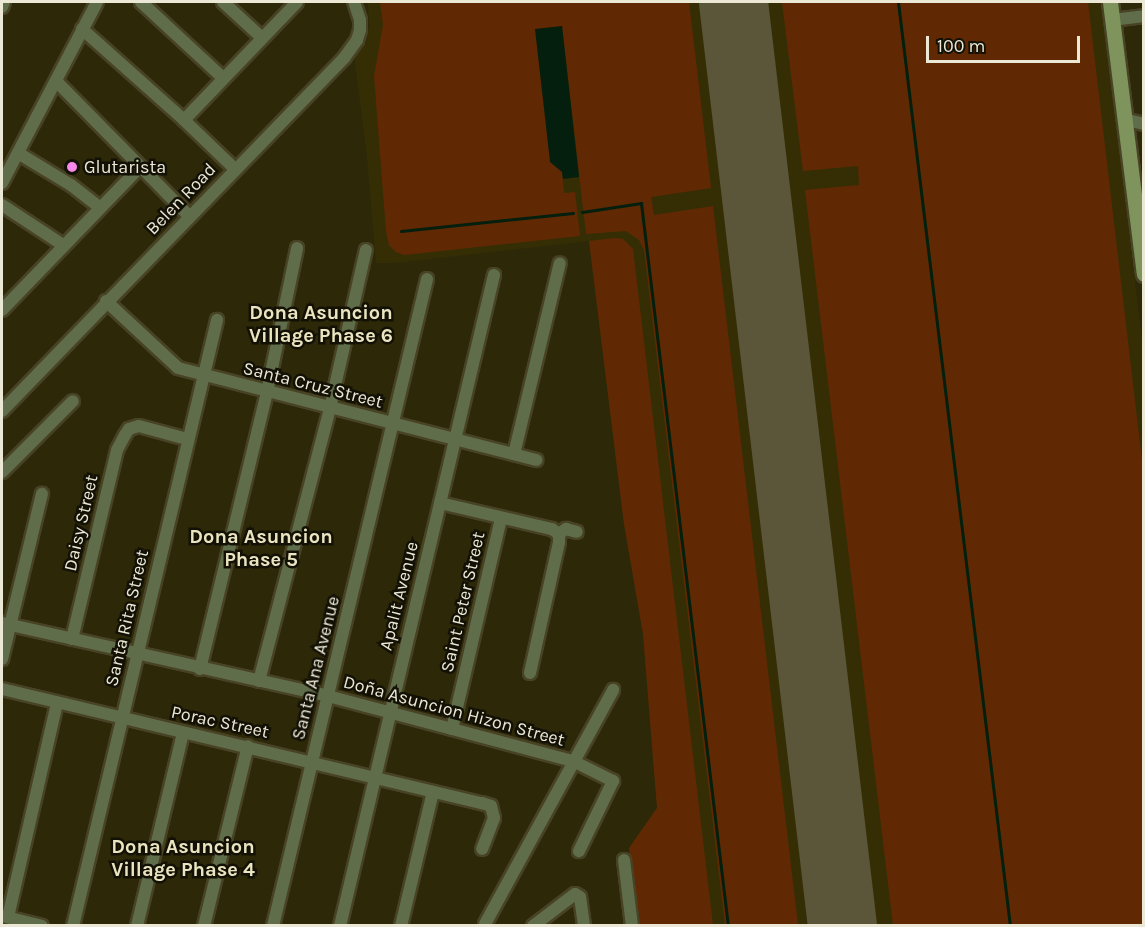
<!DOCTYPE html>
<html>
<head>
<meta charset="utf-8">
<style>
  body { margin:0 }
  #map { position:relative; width:1145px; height:927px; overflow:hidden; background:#2d2808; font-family:Karla,sans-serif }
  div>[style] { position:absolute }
  .built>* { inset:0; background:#352e05 }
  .green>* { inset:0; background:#612903 }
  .water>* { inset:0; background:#041f0d }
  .stream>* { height:3px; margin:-1.5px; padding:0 1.5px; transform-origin:1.5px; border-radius:1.5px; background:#041f0d }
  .runway>* { height:69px; margin:-34.5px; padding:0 34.5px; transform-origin:34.5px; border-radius:34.5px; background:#5b563a }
  .roads { filter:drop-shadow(2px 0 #484325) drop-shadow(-2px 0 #484325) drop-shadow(0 2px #484325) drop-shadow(0 -2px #484325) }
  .minor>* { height:12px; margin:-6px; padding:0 6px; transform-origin:6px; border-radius:6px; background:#606d4b }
  .secondary>* { height:15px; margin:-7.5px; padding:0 7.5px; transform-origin:7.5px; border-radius:7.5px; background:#7f945c }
  .dots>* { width:16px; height:16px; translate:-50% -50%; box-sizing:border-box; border:3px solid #131105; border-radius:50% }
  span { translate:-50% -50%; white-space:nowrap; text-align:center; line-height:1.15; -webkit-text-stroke:5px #131105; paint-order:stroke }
  .poi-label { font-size:18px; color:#ebe8d6 }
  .left { translate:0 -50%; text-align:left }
  .street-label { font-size:18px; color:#ebe8d6 }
  .neighbourhood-label { font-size:20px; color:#eae5c0; font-weight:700 }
  .frame { position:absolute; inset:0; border:3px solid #ebe8d6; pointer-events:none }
  .scale { position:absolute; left:926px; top:36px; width:154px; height:27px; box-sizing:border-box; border:3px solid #ebe8d6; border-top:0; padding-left:8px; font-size:18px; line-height:21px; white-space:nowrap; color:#ebe8d6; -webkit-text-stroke:4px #131105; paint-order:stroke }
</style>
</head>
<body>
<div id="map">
  <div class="built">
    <div style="clip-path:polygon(368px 2px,1102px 2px,1144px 357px,1143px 925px,638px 925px,629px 848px,657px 808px,643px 634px,624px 524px,589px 241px,394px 263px,376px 263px,367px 158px,354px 56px,366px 43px,369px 26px)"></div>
  </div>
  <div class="green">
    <div style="clip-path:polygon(380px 2px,689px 2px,711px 188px,651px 197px,654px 215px,713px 206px,798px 925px,725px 925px,644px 250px,639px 240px,626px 231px,586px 234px,562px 26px,562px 172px,564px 193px,575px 192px,580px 236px,404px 255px,396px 252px,389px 245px,386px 231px,374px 76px,383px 25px)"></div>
    <div style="clip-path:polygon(782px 2px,1088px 2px,1143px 469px,1143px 925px,893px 925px,805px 190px,859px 185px,858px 166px,803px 171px)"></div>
    <div style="clip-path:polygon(615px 238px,623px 239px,633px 249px,713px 925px,638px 925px,629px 848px,657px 808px,643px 634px,624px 524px,589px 241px)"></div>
  </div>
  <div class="water">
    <div style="clip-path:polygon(562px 26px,579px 177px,563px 179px,562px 172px,550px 162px,535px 29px)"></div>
  </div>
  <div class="stream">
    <div style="left:898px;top:2px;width:931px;rotate:83.09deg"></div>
    <div style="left:582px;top:212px;width:60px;rotate:-8.7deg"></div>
    <div style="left:641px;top:203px;width:728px;rotate:83.14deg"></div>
    <div style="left:401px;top:231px;width:173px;rotate:-6deg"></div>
  </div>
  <div class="runway">
    <div style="left:733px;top:2px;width:930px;rotate:83.27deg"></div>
  </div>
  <div class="roads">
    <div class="minor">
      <div style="left:141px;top:2px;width:112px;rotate:42.8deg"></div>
      <div style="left:223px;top:2px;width:52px;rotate:42.6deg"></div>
      <div style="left:2px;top:7px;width:5px;rotate:-68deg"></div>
      <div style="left:1112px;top:20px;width:32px;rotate:-7deg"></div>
      <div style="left:82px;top:29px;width:137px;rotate:41.7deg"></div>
      <div style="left:184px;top:120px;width:71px;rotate:43.9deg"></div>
      <div style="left:56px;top:81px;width:190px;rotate:45.4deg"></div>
      <div style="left:1124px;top:119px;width:21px;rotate:14deg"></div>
      <div style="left:184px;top:120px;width:163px;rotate:-46.2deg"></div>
      <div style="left:18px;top:153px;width:62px;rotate:31.1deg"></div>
      <div style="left:71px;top:185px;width:37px;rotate:38deg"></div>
      <div style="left:2px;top:183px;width:204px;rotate:-62.3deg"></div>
      <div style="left:2px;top:205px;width:73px;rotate:33.3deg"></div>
      <div style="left:106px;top:301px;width:98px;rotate:42.9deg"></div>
      <div style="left:178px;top:368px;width:370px;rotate:14.4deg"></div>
      <div style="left:2px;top:310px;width:199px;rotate:-46deg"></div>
      <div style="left:2px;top:411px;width:492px;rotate:-45.9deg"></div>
      <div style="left:344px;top:58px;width:22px;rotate:-54deg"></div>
      <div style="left:357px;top:40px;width:10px;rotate:-73deg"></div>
      <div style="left:360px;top:30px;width:10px;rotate:-90deg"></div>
      <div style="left:360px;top:20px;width:19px;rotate:-108deg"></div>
      <div style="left:514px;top:454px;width:196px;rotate:-76.5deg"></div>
      <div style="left:2px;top:472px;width:100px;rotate:-45deg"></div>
      <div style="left:440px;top:503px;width:115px;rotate:13.1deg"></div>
      <div style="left:552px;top:529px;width:9px;rotate:36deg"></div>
      <div style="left:559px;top:534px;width:9px;rotate:-36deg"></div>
      <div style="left:566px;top:529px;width:11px;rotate:15deg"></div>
      <div style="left:2px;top:623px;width:334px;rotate:12.6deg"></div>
      <div style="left:328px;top:696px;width:253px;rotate:14.9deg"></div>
      <div style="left:573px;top:761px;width:45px;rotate:26.6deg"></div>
      <div style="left:613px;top:781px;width:78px;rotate:115.9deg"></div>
      <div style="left:72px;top:639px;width:194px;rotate:-76.6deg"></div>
      <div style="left:117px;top:450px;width:17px;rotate:-62deg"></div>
      <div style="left:125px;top:435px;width:7px;rotate:-56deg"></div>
      <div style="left:129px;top:429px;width:10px;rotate:-17deg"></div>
      <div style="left:139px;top:426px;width:50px;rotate:15.2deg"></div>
      <div style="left:2px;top:659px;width:170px;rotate:-76.4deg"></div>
      <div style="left:200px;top:669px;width:285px;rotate:-76.4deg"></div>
      <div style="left:267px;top:392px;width:147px;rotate:-78.2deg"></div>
      <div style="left:530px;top:673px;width:134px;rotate:-77.5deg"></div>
      <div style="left:559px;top:542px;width:8px;rotate:-90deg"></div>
      <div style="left:259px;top:681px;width:282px;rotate:-75.4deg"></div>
      <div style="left:330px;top:408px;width:162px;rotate:-77.2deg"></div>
      <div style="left:2px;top:689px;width:493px;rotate:13.4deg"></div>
      <div style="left:482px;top:803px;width:9px;rotate:18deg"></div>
      <div style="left:491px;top:806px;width:12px;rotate:76deg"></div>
      <div style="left:494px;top:818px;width:33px;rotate:111deg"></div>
      <div style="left:452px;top:729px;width:217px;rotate:-76.9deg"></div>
      <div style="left:624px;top:860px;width:66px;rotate:83.1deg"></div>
      <div style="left:2px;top:916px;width:41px;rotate:14deg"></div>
      <div style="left:8px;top:917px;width:220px;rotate:-77.1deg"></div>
      <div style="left:485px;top:924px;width:267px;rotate:-61.3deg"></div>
      <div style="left:73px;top:926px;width:623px;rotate:-76.63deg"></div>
      <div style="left:137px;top:926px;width:198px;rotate:-76.6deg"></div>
      <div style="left:204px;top:926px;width:185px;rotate:-76.3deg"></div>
      <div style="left:273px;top:926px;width:665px;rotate:-76.61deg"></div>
      <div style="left:340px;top:926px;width:669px;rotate:-76.69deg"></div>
      <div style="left:401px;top:926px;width:138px;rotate:-76.6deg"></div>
      <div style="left:533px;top:926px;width:53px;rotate:-37.3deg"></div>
      <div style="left:575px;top:894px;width:6px;rotate:31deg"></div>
      <div style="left:580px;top:897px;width:29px;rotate:82deg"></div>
    </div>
    <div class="secondary">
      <div style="left:1110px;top:2px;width:274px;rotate:82.9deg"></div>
    </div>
  </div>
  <div class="dots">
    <div style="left:72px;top:167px;background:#f788eb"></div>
  </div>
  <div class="poi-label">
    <span class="left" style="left:84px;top:167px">Glutarista</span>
  </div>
  <div class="street-label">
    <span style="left:181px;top:199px;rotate:-46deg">Belen Road</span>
    <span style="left:313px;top:385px;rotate:14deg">Santa Cruz Street</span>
    <span style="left:81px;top:523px;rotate:-77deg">Daisy Street</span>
    <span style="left:399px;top:596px;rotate:-76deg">Apalit Avenue</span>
    <span style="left:463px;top:602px;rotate:-77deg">Saint Peter Street</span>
    <span style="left:127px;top:618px;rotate:-77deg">Santa Rita Street</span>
    <span style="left:316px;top:668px;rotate:-76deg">Santa Ana Avenue</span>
    <span style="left:454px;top:711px;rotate:15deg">Doña Asuncion Hizon Street</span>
    <span style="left:220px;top:722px;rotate:12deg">Porac Street</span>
  </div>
  <div class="neighbourhood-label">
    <span style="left:321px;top:324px">Dona Asuncion<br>Village Phase 6</span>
    <span style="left:261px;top:548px">Dona Asuncion<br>Phase 5</span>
    <span style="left:183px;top:858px">Dona Asuncion<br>Village Phase 4</span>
  </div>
  <div class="frame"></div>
  <div class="scale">100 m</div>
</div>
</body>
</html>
